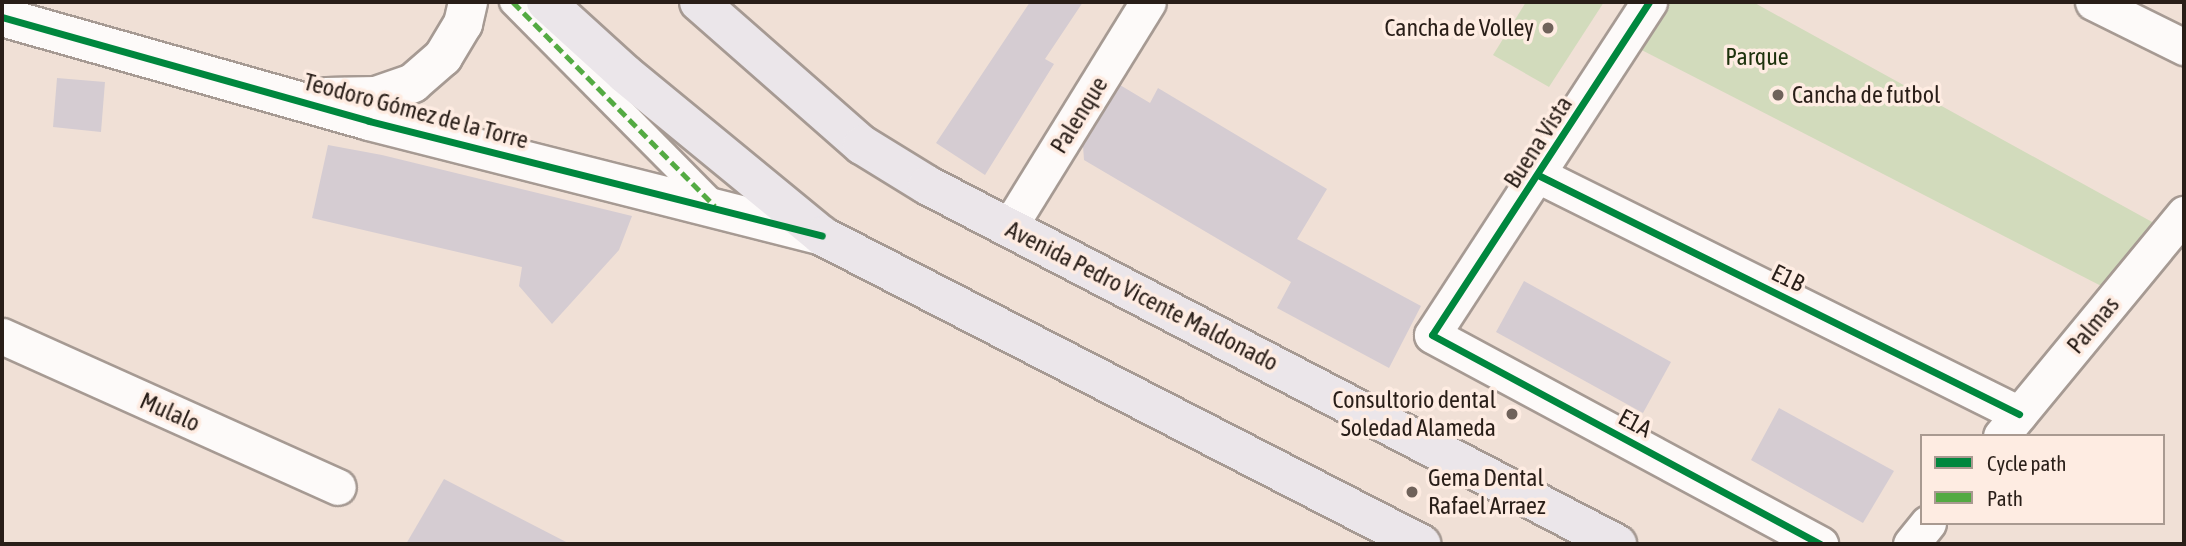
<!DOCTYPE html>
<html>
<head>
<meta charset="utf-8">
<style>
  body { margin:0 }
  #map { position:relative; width:2186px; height:546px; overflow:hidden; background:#f0e0d6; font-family:"Asap Condensed",sans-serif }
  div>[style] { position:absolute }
  .green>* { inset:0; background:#d2dbbc }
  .building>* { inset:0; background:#d5ccd2 }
  .roads { filter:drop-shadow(2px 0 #a69a93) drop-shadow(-2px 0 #a69a93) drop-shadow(0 2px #a69a93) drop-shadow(0 -2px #a69a93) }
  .pedestrian>* { height:26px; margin:-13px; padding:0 13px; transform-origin:13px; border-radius:13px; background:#fdfaf9 }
  .minor>* { height:35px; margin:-17.5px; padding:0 17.5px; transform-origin:17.5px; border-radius:17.5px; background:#fdfaf9 }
  .tertiary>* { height:38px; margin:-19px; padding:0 19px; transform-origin:19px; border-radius:19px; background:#fdfaf9 }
  .primary>* { height:38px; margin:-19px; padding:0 19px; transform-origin:19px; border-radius:19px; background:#ebe6ea }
  .quiet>* { height:5px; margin-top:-2.5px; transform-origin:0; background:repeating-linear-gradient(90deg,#53aa42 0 10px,transparent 0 15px) }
  .cycleway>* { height:7px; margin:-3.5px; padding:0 3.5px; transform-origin:3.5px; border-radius:3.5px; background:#00873e }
  .dots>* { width:19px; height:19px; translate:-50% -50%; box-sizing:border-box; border:4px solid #feece2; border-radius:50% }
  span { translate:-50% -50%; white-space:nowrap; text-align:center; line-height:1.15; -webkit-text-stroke:7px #feece2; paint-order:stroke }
  .poi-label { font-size:24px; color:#291e18 }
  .right { translate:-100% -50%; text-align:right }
  .left { translate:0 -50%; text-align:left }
  .park-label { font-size:24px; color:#1d320c }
  .street-label { font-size:24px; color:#291e18 }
  .frame { position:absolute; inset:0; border:4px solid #291e18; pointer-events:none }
  .legend { position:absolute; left:1920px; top:434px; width:245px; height:91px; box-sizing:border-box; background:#feece2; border:2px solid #a99a91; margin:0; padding:9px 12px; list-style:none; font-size:21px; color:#291e18 }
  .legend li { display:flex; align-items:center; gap:14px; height:35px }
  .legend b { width:35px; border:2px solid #a99a91 }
</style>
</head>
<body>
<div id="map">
  <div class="green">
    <div style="clip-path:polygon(1526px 2px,1604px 2px,1549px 87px,1493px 55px)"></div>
    <div style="clip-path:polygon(1650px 2px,1753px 2px,2163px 228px,2111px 291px,1626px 42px)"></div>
  </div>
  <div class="building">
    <div style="clip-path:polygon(1030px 2px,1083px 2px,1045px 59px,1054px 64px,985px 175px,936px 143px)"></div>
    <div style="clip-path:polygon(57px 78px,105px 82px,101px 132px,53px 127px)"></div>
    <div style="clip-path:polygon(1120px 85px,1150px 103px,1158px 88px,1327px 189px,1297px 239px,1421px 306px,1389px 368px,1277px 308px,1291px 282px,1084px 160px,1083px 146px)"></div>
    <div style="clip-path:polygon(328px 145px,382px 155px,632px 216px,619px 250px,552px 324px,519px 286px,522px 267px,312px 218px)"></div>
    <div style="clip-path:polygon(1524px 281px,1671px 362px,1643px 413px,1496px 332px)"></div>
    <div style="clip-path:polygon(1779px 408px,1894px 471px,1863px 523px,1751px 460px)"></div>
    <div style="clip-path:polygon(444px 479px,570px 544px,406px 544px)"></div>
  </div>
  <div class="roads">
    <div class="pedestrian">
      <div style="left:513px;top:2px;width:289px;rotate:45.3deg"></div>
    </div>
    <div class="minor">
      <div style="left:1649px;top:2px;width:397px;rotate:123.1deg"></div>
      <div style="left:1432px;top:335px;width:441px;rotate:28.3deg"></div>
      <div style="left:2093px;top:2px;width:102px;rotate:26.3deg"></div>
      <div style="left:1540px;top:176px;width:535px;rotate:26.42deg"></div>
      <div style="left:1009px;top:227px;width:264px;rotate:-58.3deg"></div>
      <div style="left:2px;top:336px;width:368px;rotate:24.2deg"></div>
      <div style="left:2001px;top:436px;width:288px;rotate:-50.5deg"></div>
      <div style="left:1911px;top:544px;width:27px;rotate:-51deg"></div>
    </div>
    <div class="tertiary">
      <div style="left:2px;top:17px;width:381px;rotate:15.8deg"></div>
      <div style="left:369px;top:121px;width:467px;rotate:14.2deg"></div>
      <div style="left:326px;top:97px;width:50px;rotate:-1.1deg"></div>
      <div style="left:376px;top:96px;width:39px;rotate:-19deg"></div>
      <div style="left:413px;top:83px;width:40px;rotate:-41deg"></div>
      <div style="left:443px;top:57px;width:39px;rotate:-59deg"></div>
      <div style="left:463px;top:24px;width:23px;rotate:-77deg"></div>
    </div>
    <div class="primary">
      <div style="left:546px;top:2px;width:107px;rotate:42.3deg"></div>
      <div style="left:625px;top:74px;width:255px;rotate:39.4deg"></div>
      <div style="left:822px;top:236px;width:674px;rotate:27.21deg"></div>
      <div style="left:699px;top:2px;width:217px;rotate:41.3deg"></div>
      <div style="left:862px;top:145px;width:76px;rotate:31.6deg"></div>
      <div style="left:927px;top:185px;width:778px;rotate:27.49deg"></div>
    </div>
  </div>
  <div class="quiet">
    <div style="left:513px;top:2px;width:287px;rotate:45.3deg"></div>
  </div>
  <div class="cycleway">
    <div style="left:1649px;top:2px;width:397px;rotate:123.1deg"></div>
    <div style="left:1432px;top:335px;width:441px;rotate:28.3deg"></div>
    <div style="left:2px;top:17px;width:381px;rotate:15.8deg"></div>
    <div style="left:369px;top:121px;width:467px;rotate:14.2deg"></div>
    <div style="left:1540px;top:176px;width:535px;rotate:26.42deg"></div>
  </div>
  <div class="dots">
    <div style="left:1548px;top:28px;background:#6f625a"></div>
    <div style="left:1778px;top:95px;background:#6f625a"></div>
    <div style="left:1512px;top:414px;background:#6f625a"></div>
    <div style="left:1412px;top:492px;background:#6f625a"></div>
  </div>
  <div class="poi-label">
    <span class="right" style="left:1534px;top:28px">Cancha de Volley</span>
    <span class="left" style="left:1792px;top:95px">Cancha de futbol</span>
    <span class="right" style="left:1496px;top:414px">Consultorio dental<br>Soledad Alameda</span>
    <span class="left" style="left:1428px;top:492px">Gema Dental<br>Rafael Arraez</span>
  </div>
  <div class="park-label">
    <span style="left:1757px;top:57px">Parque</span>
  </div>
  <div class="street-label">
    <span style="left:416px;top:111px;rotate:15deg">Teodoro Gómez de la Torre</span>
    <span style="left:1079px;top:115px;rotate:-58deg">Palenque</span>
    <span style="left:1538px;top:142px;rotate:-57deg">Buena Vista</span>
    <span style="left:1788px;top:278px;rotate:26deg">E1B</span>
    <span style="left:1142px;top:296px;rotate:27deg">Avenida Pedro Vicente Maldonado</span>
    <span style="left:2093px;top:325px;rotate:-50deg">Palmas</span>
    <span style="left:170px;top:412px;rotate:24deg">Mulalo</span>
    <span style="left:1635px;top:423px;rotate:28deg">E1A</span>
  </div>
  <div class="frame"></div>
  <ul class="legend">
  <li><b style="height:9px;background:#00873e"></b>Cycle path</li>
  <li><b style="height:9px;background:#53aa42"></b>Path</li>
  </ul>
</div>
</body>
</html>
